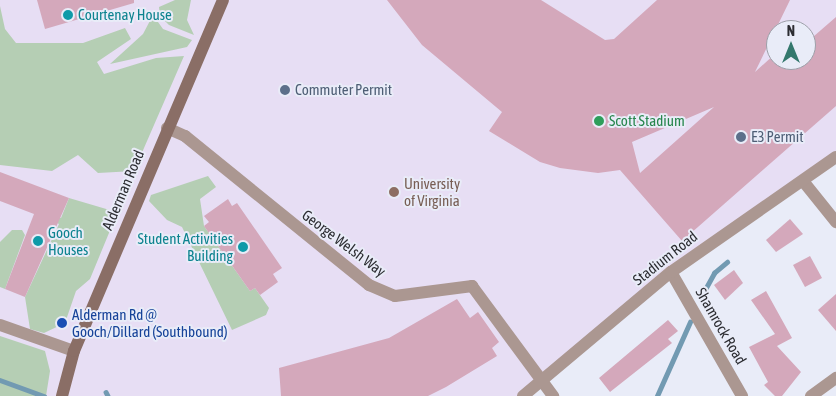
<!DOCTYPE html>
<html>
<head>
<meta charset="utf-8">
<style>
  body { margin:0 }
  #map { position:relative; width:836px; height:396px; overflow:hidden; background:#e9ecf8; font-family:"Asap Condensed",sans-serif }
  div>[style] { position:absolute }
  .education>* { inset:0; background:#e7def4 }
  .green>* { inset:0; background:#b5ceb4 }
  .stream>* { height:4.5px; margin:-2.25px; padding:0 2.25px; transform-origin:2.25px; border-radius:2.25px; background:#729ab2 }
  .building>* { inset:0; background:#d4a8bb }
  .minor>* { height:12px; margin:-6px; padding:0 6px; transform-origin:6px; border-radius:6px; background:#ab9791 }
  .secondary>* { height:12px; margin:-6px; padding:0 6px; transform-origin:6px; border-radius:6px; background:#8a6e66 }
  .dots>* { width:14px; height:14px; translate:-50% -50%; box-sizing:border-box; border:2px solid #e9ecf8; border-radius:50% }
  span { translate:-50% -50%; white-space:nowrap; text-align:center; line-height:1.15; -webkit-text-stroke:4px #e9ecf8; paint-order:stroke }
  .culture-label { font-size:15px; color:#0d838f }
  .left { translate:0 -50%; text-align:left }
  .right { translate:-100% -50%; text-align:right }
  .service-label { font-size:15px; color:#4e5e75 }
  .leisure-label { font-size:15px; color:#27864d }
  .education-label { font-size:15px; color:#785e54 }
  .street-label { font-size:15px; color:#2c2d32 }
  .transit-label { font-size:15px; color:#164399 }
  .north { position:absolute; left:766px; top:20px; width:50px; height:50px; box-sizing:border-box; background:#e9ecf8; border:1px solid #9da0a9; border-radius:50%; rotate:0deg; font-size:14px; font-weight:700; line-height:20px; text-align:center; color:#2c2d32 }
  .north::after { content:''; display:block; margin:auto; width:18px; height:22px; background:#34786d; clip-path:polygon(50% 0,100% 100%,50% 72%,0 100%) }
</style>
</head>
<body>
<div id="map">
  <div class="education">
    <div style="clip-path:polygon(evenodd,0 0,836px 0,836px 159px,705px 245px,526px 396px,0 396px,0 0,776px 30px,806px 30px,806px 60px,776px 60px,776px 30px)"></div>
  </div>
  <div class="green">
    <div style="clip-path:polygon(175px 0,191px 0,187px 20px,194px 35px,169px 25px,160px 16px,159px 7px)"></div>
    <div style="clip-path:polygon(0 6px,5px 29px,16px 43px,83px 43px,125px 28px,131px 39px,97px 62px,104px 74px,156px 58px,184px 56px,134px 171px,98px 173px,78px 155px,52px 171px,0 165px)"></div>
    <div style="clip-path:polygon(153px 15px,163px 29px,192px 40px,187px 47px,110px 64px,143px 34px)"></div>
    <div style="clip-path:polygon(208px 176px,216px 187px,200px 199px,204px 226px,250px 291px,255px 288px,269px 308px,266px 315px,232px 330px,182px 227px,167px 220px,149px 201px,151px 195px)"></div>
    <div style="clip-path:polygon(69px 198px,113px 211px,116px 216px,90px 279px,76px 291px,65px 323px,44px 333px,30px 329px,25px 297px,59px 224px,53px 221px,55px 216px,61px 218px)"></div>
    <div style="clip-path:polygon(12px 230px,22px 230px,25px 235px,5px 289px,0 287px,0 242px)"></div>
    <div style="clip-path:polygon(0 336px,45px 351px,50px 371px,46px 396px,0 396px)"></div>
  </div>
  <div class="stream">
    <div style="left:702px;top:295px;width:25px;rotate:-61deg"></div>
    <div style="left:714px;top:273px;width:17px;rotate:-40deg"></div>
    <div style="left:0;top:380px;width:47px;rotate:20deg"></div>
    <div style="left:106px;top:392px;width:4px;rotate:63deg"></div>
    <div style="left:657px;top:396px;width:81px;rotate:-66deg"></div>
  </div>
  <div class="building">
    <div style="clip-path:polygon(37px 0,134px 0,134px 3px,45px 29px)"></div>
    <div style="clip-path:polygon(evenodd,387px 0,541px 0,605px 40px,614px 39px,657px 0,790px 0,755px 72px,776px 53px,776px 60px,806px 60px,806px 43px,836px 17px,836px 106px,682px 241px,620px 170px,598px 173px,560px 168px,540px 162px,489px 131px,502px 112px,422px 45px,387px 0,714px 107px,640px 173px,632px 142px,714px 107px)"></div>
    <div style="clip-path:polygon(0 172px,69px 198px,25px 297px,5px 289px,34px 214px,0 201px)"></div>
    <div style="clip-path:polygon(228px 199px,232px 206px,237px 203px,282px 268px,273px 274px,278px 282px,260px 295px,255px 288px,250px 291px,204px 226px,209px 222px,204px 216px)"></div>
    <div style="clip-path:polygon(790px 219px,803px 234px,776px 252px,766px 240px)"></div>
    <div style="clip-path:polygon(810px 256px,822px 278px,805px 287px,793px 265px)"></div>
    <div style="clip-path:polygon(734px 270px,743px 283px,725px 300px,714px 285px)"></div>
    <div style="clip-path:polygon(766px 291px,792px 338px,777px 346px,801px 372px,782px 396px,775px 396px,764px 385px,768px 382px,749px 347px,775px 334px,751px 300px)"></div>
    <div style="clip-path:polygon(836px 294px,836px 331px,818px 310px)"></div>
    <div style="clip-path:polygon(457px 299px,470px 318px,478px 312px,499px 342px,492px 348px,497px 356px,446px 387px,428px 396px,281px 396px,279px 368px,389px 338px)"></div>
    <div style="clip-path:polygon(668px 320px,678px 331px,668px 339px,672px 343px,610px 392px,599px 378px)"></div>
  </div>
  <div class="minor">
    <div style="left:167px;top:128px;width:20px;rotate:24deg"></div>
    <div style="left:185px;top:136px;width:237px;rotate:39deg"></div>
    <div style="left:369px;top:285px;width:28px;rotate:23deg"></div>
    <div style="left:395px;top:296px;width:78px;rotate:-7.4deg"></div>
    <div style="left:472px;top:286px;width:137px;rotate:53.6deg"></div>
    <div style="left:803px;top:181px;width:53px;rotate:51.2deg"></div>
    <div style="left:671px;top:272px;width:143px;rotate:60.2deg"></div>
    <div style="left:0;top:325px;width:78px;rotate:19.4deg"></div>
    <div style="left:523px;top:396px;width:193px;rotate:-40deg"></div>
    <div style="left:671px;top:272px;width:201px;rotate:-34.9deg"></div>
    <div style="left:811px;top:396px;width:31px;rotate:-36deg"></div>
  </div>
  <div class="secondary">
    <div style="left:62px;top:396px;width:47px;rotate:-75.1deg"></div>
    <div style="left:74px;top:351px;width:381px;rotate:-67deg"></div>
  </div>
  <div class="dots">
    <div style="left:68px;top:15px;background:#0f9aa8"></div>
    <div style="left:285px;top:90px;background:#5c6f8a"></div>
    <div style="left:599px;top:121px;background:#2e9e5b"></div>
    <div style="left:741px;top:137px;background:#5c6f8a"></div>
    <div style="left:394px;top:192px;background:#8d6e63"></div>
    <div style="left:38px;top:241px;background:#0f9aa8"></div>
    <div style="left:243px;top:247px;background:#0f9aa8"></div>
    <div style="left:62px;top:323px;background:#1a4fb4"></div>
  </div>
  <div class="culture-label">
    <span class="left" style="left:78px;top:15px">Courtenay House</span>
    <span class="left" style="left:48px;top:241px">Gooch<br>Houses</span>
    <span class="right" style="left:233px;top:247px">Student Activities<br>Building</span>
  </div>
  <div class="service-label">
    <span class="left" style="left:295px;top:90px">Commuter Permit</span>
    <span class="left" style="left:751px;top:137px">E3 Permit</span>
  </div>
  <div class="leisure-label">
    <span class="left" style="left:609px;top:121px">Scott Stadium</span>
  </div>
  <div class="education-label">
    <span class="left" style="left:404px;top:192px">University<br>of Virginia</span>
  </div>
  <div class="street-label">
    <span style="left:123px;top:190px;rotate:-67deg">Alderman Road</span>
    <span style="left:344px;top:243px;rotate:37deg">George Welsh Way</span>
    <span style="left:665px;top:258px;rotate:-38deg">Stadium Road</span>
    <span style="left:721px;top:326px;rotate:60deg">Shamrock Road</span>
  </div>
  <div class="transit-label">
    <span class="left" style="left:72px;top:323px">Alderman Rd @<br>Gooch/Dillard (Southbound)</span>
  </div>
  <div class="north">N</div>
</div>
</body>
</html>
